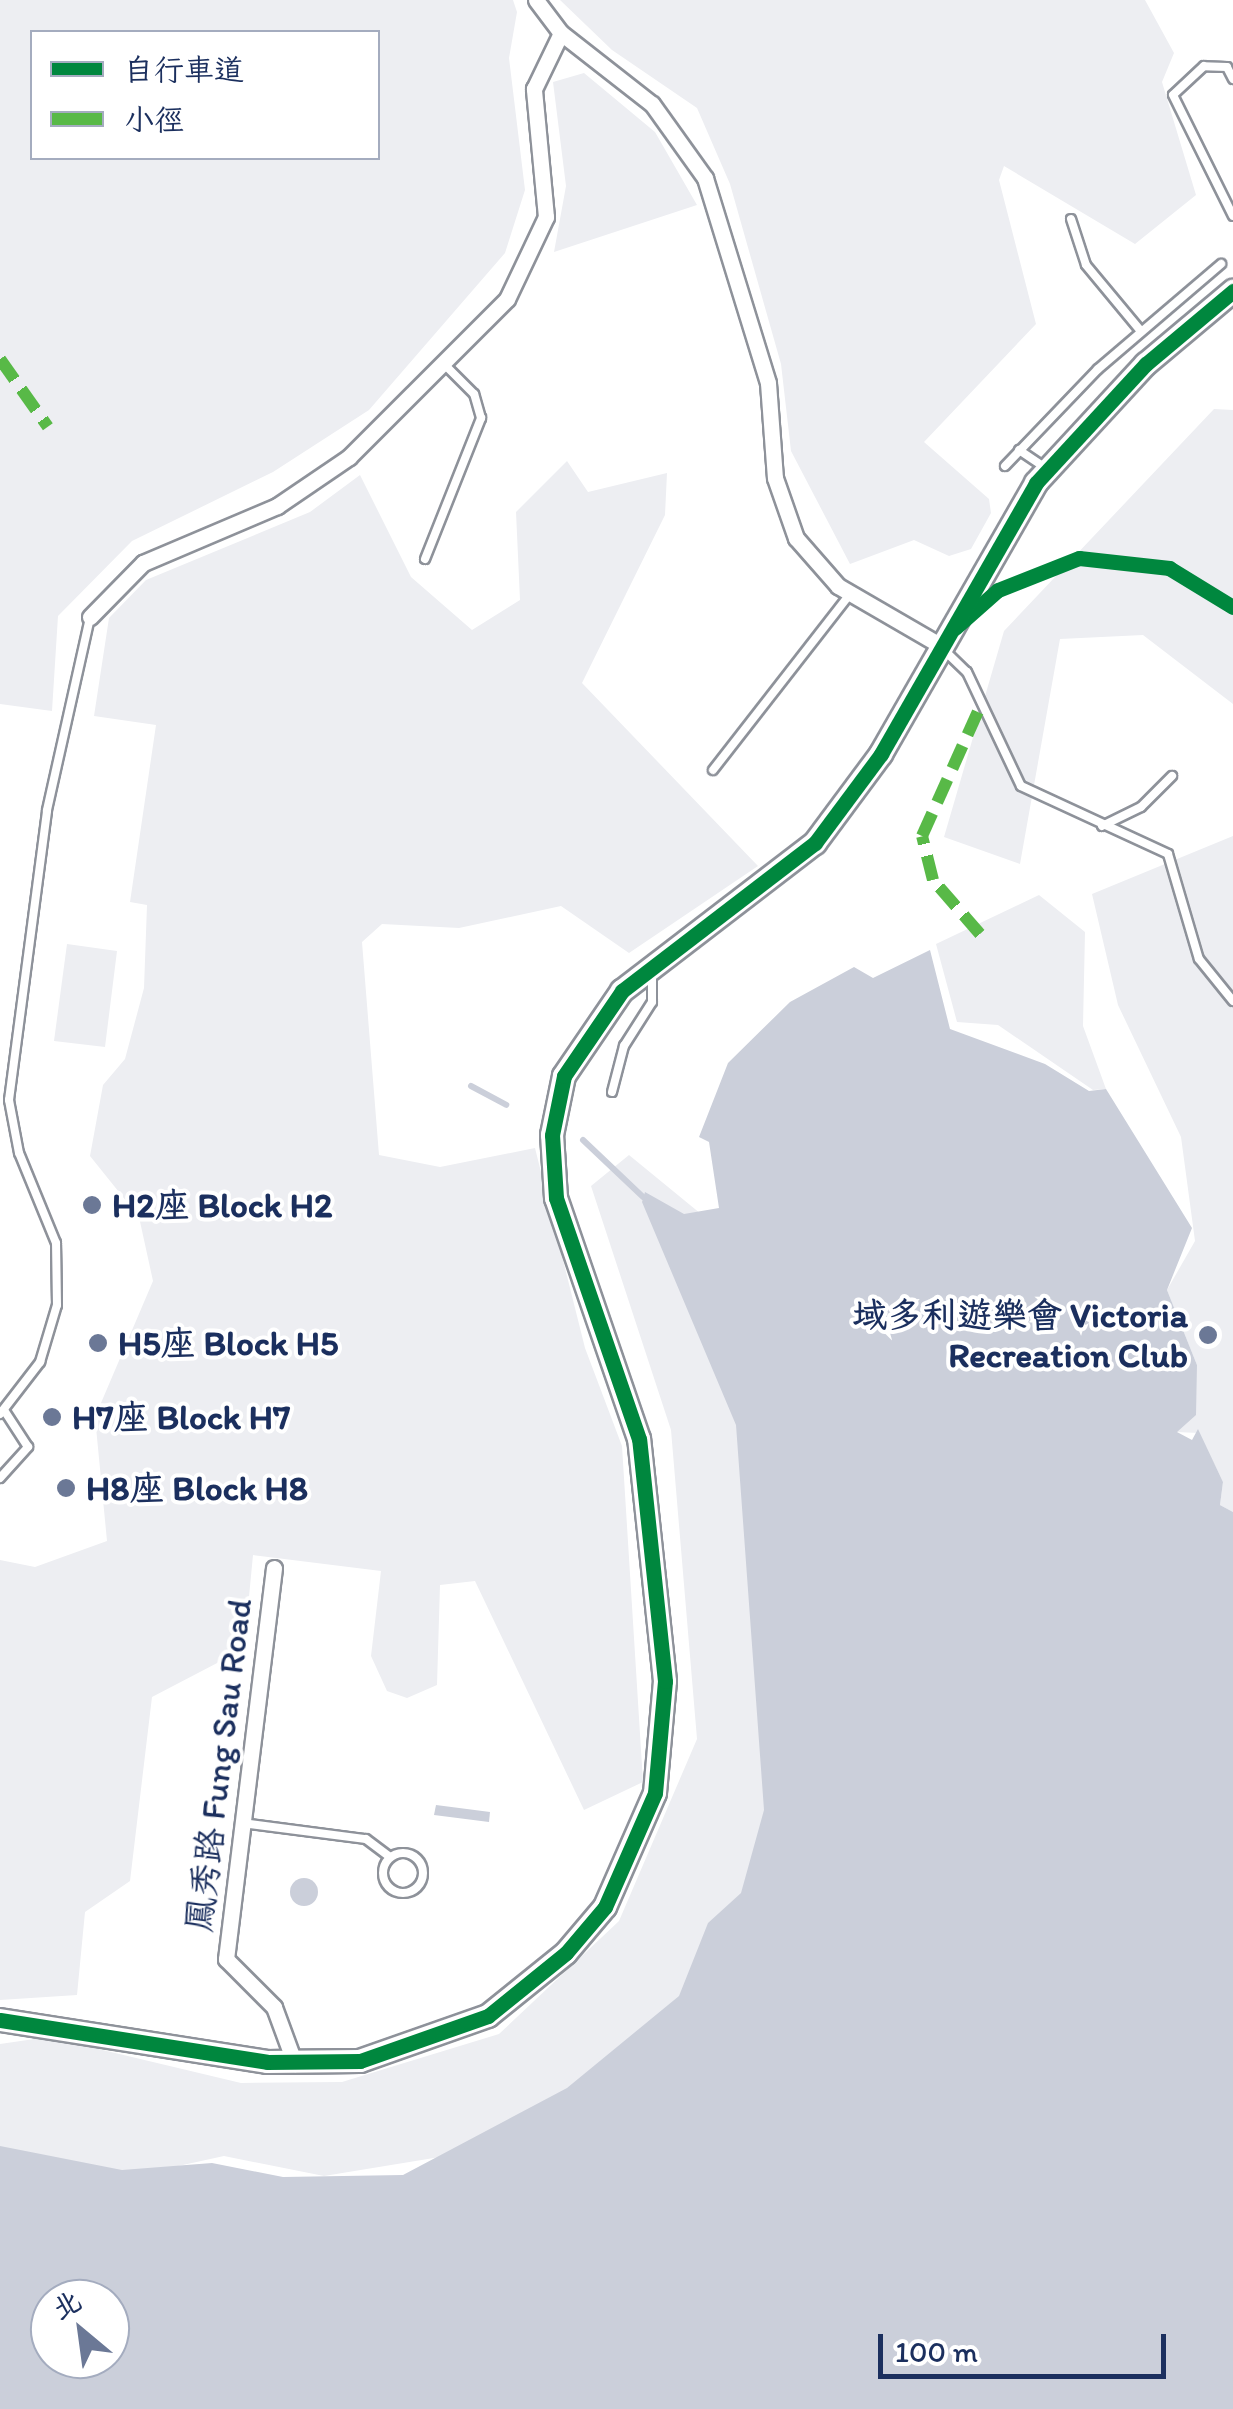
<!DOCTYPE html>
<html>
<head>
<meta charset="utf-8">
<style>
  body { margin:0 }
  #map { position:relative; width:1233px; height:2409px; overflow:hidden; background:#fff; font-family:Itim,"LXGW WenKai TC",sans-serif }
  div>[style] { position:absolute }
  .green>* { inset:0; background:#edeef2 }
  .water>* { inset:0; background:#cbcfda }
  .round { border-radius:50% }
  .stream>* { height:6px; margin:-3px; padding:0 3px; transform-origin:3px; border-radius:3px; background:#cbcfda }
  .roads { filter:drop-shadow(2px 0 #8e929a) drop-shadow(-2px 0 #8e929a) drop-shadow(0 2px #8e929a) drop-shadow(0 -2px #8e929a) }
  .lane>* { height:8px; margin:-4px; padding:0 4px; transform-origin:4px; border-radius:4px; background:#fff }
  .lane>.ring { margin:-4px; padding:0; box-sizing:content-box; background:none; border:8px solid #fff; border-radius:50% }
  .street>* { height:15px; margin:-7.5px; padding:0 7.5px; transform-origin:7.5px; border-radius:7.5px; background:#fff }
  .secondary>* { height:22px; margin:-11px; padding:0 11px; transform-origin:11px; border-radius:11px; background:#fff }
  .quiet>* { height:12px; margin-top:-6px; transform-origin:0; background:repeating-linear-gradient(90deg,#58b947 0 25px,transparent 0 37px) }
  .cycleway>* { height:15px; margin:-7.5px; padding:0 7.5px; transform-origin:7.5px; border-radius:7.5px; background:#00873e }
  .dots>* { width:28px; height:28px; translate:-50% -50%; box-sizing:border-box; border:5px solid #fff; border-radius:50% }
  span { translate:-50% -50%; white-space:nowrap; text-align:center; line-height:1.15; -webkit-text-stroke:8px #fff; paint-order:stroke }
  .poi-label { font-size:35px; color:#1b2f5e; font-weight:700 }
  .left { translate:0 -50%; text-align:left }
  .right { translate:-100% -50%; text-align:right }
  .street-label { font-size:35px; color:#1b2f5e }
  .legend { position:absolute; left:30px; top:30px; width:350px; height:130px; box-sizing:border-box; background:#fff; border:2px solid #a4acbf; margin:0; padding:12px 18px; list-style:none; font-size:30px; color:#1b2f5e }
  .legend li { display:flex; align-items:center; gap:20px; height:50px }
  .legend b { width:50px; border:2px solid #a4acbf }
  .north { position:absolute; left:30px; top:2279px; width:100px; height:100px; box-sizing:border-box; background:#fff; border:2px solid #a4acbf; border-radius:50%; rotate:331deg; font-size:28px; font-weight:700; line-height:40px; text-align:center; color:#1b2f5e }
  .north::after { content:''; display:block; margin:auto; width:35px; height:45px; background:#6b7896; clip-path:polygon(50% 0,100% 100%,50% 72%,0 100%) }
  .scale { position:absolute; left:878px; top:2334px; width:288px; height:45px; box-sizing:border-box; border:5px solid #1b2f5e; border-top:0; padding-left:12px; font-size:30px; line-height:35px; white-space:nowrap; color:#1b2f5e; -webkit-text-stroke:8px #fff; paint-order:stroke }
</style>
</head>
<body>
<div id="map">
  <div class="green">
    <div style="clip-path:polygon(evenodd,0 0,513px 0,517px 12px,509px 58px,525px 190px,505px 253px,369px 410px,273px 472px,132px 541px,58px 616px,52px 711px,0 704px,0 0,32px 32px,378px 32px,378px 158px,32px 158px,32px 32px)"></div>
    <div style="clip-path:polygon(560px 0,1145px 0,1174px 53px,1162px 82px,1196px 195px,1135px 244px,1004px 166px,999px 180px,1036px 324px,924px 442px,989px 499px,991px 513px,971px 549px,949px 556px,914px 540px,850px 564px,791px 451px,781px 364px,730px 184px,697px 108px,612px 50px)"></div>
    <div style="clip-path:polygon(584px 73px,655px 132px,697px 205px,554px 252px,566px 186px,553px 82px)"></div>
    <div style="clip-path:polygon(1214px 409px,1233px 410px,1233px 704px,1143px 635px,1060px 639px,1020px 864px,944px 837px,1004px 631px)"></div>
    <div style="clip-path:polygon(567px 461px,588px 492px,667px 473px,665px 515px,582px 683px,758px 866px,629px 953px,561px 906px,459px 928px,382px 924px,362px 942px,379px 1155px,440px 1167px,535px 1148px,585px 1348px,622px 1446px,643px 1782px,584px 1810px,475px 1581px,440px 1585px,437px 1685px,407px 1698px,387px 1691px,371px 1656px,381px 1571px,253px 1555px,244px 1649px,152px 1697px,130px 1881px,85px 1912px,77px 1995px,0 2000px,0 1560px,35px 1567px,107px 1541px,95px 1417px,153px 1281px,139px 1217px,90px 1156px,103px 1085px,125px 1059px,144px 988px,147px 905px,130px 902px,156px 725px,94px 716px,109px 618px,146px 580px,310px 512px,360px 475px,411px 577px,472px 630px,520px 600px,516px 512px)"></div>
    <div style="clip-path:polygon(1233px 836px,1233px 1512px,1220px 1505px,1223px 1482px,1199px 1433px,1176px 1432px,1197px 1365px,1167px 1290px,1195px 1241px,1181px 1137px,1118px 1005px,1092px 894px)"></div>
    <div style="clip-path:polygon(1039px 895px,1085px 932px,1083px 1026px,1106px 1089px,1093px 1090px,998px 1025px,957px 1022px,936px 944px)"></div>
    <div style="clip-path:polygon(67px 944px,117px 951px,105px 1047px,54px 1041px)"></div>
    <div style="clip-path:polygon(629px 1155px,712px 1223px,736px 1305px,786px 1848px,581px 2134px,324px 2176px,224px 2156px,137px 2175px,0 2150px,0 2044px,48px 2037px,241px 2083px,342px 2082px,499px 2034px,619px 1921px,697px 1739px,671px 1430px,591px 1186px)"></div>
  </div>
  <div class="water">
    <div style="clip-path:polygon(evenodd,930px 950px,950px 1029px,1045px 1064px,1089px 1091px,1106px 1089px,1192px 1228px,1167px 1290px,1197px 1365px,1196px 1415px,1177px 1432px,1192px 1440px,1198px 1429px,1223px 1482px,1220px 1505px,1233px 1512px,1233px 2409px,0 2409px,0 2146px,122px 2170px,212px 2163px,283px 2177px,403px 2175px,567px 2088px,679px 1996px,708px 1923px,741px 1893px,764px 1810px,736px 1425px,642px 1202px,645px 1192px,684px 1214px,719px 1208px,709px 1142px,699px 1137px,728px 1063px,790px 1002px,854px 967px,873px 978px,930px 950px,50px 2299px,110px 2299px,110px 2359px,50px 2359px,50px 2299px)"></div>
    <div style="clip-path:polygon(436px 1805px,490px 1812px,489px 1822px,434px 1815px)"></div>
    <div class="round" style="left:290px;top:1878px;width:28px;height:28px"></div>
  </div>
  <div class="stream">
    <div style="left:471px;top:1086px;width:40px;rotate:28deg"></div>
    <div style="left:583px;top:1140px;width:83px;rotate:43.5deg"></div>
  </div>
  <div class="roads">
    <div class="lane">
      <div style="left:1233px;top:79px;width:13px;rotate:-117deg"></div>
      <div style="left:1227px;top:67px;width:23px;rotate:-178deg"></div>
      <div style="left:1204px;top:66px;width:42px;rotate:136.9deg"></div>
      <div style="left:1173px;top:95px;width:135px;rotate:63.6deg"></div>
      <div style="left:1071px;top:219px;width:48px;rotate:71.9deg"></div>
      <div style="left:1086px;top:265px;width:85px;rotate:50.3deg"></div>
      <div style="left:1019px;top:450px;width:30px;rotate:34deg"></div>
      <div style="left:1005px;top:466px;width:134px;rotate:-46.2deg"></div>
      <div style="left:1098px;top:369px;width:162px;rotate:-40.5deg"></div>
      <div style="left:425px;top:559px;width:152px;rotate:-68.3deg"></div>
      <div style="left:481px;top:418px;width:25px;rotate:-106deg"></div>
      <div style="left:474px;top:394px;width:41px;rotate:-135deg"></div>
      <div style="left:945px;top:651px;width:30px;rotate:44deg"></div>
      <div style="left:967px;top:672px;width:126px;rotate:64.7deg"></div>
      <div style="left:1021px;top:786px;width:162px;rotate:24.8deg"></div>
      <div style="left:1168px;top:854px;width:109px;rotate:73.6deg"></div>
      <div style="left:1199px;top:959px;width:54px;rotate:51deg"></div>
      <div style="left:713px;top:770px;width:224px;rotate:-52.1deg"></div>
      <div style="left:1102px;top:826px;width:43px;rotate:-26deg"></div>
      <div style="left:1141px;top:807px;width:44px;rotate:-45deg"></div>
      <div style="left:612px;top:1092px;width:48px;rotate:-75.4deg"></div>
      <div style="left:624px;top:1046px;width:52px;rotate:-57.5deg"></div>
      <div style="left:652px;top:1002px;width:29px;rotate:-90deg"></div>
      <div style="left:0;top:1414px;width:66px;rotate:-52.4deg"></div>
      <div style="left:40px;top:1362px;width:59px;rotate:-73.4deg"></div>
      <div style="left:57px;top:1305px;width:62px;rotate:-90.9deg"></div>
      <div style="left:56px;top:1243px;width:97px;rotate:-112.3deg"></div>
      <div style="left:19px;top:1153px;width:54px;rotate:-100.7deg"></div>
      <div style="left:9px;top:1100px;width:292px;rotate:-82.5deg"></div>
      <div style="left:47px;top:810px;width:198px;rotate:-77.4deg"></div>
      <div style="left:0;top:1478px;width:42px;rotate:-47.9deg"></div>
      <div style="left:28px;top:1447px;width:44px;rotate:-123deg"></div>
      <div style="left:242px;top:1823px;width:125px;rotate:7.4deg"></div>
      <div style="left:366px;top:1839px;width:30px;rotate:37deg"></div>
      <div class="ring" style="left:383px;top:1853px;width:32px;height:32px"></div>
    </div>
    <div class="street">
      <div style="left:536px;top:0;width:41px;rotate:52.9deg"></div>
      <div style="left:561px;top:33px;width:115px;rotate:38deg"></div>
      <div style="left:652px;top:104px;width:91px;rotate:54.4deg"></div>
      <div style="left:705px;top:178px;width:214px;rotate:72.9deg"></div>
      <div style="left:768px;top:383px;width:95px;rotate:85.8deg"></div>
      <div style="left:775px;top:478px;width:64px;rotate:70.7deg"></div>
      <div style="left:796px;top:538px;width:64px;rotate:48.8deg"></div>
      <div style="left:838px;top:586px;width:116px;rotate:30.1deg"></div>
      <div style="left:90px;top:617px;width:76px;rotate:-45.5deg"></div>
      <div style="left:143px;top:563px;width:146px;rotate:-23deg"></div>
      <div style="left:277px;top:506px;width:87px;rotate:-34.2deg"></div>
      <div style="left:349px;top:457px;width:223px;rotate:-45deg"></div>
      <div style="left:507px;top:299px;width:91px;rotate:-64.6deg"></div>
      <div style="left:546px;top:217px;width:129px;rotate:-95.4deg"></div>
      <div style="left:534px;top:89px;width:62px;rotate:-64.3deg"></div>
      <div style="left:274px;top:1568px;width:394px;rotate:97deg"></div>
      <div style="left:226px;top:1959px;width:68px;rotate:45deg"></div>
      <div style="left:274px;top:2007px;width:61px;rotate:69.8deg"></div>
    </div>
    <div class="secondary">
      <div style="left:0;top:2020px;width:270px;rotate:8.9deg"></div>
      <div style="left:267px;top:2062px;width:93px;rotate:-0.6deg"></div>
      <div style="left:360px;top:2061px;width:136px;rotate:-19.4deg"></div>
      <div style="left:488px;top:2016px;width:100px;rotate:-38.9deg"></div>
      <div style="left:566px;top:1953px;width:60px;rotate:-49.7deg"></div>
      <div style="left:605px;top:1907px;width:124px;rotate:-66.3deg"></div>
      <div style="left:655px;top:1793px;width:112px;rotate:-84.9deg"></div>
      <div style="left:665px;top:1681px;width:243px;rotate:-96.1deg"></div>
      <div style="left:639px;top:1439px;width:255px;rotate:-109deg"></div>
      <div style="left:556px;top:1198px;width:63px;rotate:-93.6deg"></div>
      <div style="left:552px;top:1135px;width:60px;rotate:-78.5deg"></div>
      <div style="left:564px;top:1076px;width:103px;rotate:-55.7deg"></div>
      <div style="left:622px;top:991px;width:243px;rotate:-37.5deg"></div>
      <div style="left:815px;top:843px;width:111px;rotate:-53.4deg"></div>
      <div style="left:881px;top:754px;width:312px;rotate:-60.2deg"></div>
      <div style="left:1036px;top:483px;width:162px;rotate:-47.3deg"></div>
      <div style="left:1146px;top:364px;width:114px;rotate:-40deg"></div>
    </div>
  </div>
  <div class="quiet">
    <div style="left:0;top:359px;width:83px;rotate:54.8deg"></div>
    <div style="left:980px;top:934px;width:72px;rotate:-131deg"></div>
    <div style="left:933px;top:880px;width:45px;rotate:-104deg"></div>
    <div style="left:922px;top:836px;width:144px;rotate:-65.8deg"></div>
  </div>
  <div class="cycleway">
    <div style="left:955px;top:628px;width:57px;rotate:-41.5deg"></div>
    <div style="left:998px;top:590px;width:87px;rotate:-21.6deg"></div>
    <div style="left:1079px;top:558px;width:91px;rotate:6.3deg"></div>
    <div style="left:1169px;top:568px;width:75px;rotate:31.4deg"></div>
    <div style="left:0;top:2020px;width:270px;rotate:8.9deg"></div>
    <div style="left:267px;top:2062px;width:93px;rotate:-0.6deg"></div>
    <div style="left:360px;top:2061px;width:136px;rotate:-19.4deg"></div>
    <div style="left:488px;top:2016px;width:100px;rotate:-38.9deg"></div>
    <div style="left:566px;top:1953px;width:60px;rotate:-49.7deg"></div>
    <div style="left:605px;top:1907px;width:124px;rotate:-66.3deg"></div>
    <div style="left:655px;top:1793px;width:112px;rotate:-84.9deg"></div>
    <div style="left:665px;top:1681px;width:243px;rotate:-96.1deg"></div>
    <div style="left:639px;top:1439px;width:255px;rotate:-109deg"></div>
    <div style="left:556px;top:1198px;width:63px;rotate:-93.6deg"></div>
    <div style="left:552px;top:1135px;width:60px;rotate:-78.5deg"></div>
    <div style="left:564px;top:1076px;width:103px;rotate:-55.7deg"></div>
    <div style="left:622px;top:991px;width:243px;rotate:-37.5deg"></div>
    <div style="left:815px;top:843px;width:111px;rotate:-53.4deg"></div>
    <div style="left:881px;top:754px;width:312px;rotate:-60.2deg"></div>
    <div style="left:1036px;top:483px;width:162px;rotate:-47.3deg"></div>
    <div style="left:1146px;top:364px;width:114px;rotate:-40deg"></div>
  </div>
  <div class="dots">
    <div style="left:92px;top:1205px;background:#6b7896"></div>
    <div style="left:1208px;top:1335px;background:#6b7896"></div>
    <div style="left:98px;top:1343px;background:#6b7896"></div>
    <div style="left:52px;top:1417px;background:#6b7896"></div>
    <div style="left:66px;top:1488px;background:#6b7896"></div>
  </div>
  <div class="poi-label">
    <span class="left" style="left:112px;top:1205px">H2座 Block H2</span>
    <span class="right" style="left:1188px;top:1335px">域多利遊樂會 Victoria<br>Recreation Club</span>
    <span class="left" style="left:118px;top:1343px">H5座 Block H5</span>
    <span class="left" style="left:72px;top:1417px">H7座 Block H7</span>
    <span class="left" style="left:86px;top:1488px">H8座 Block H8</span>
  </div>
  <div class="street-label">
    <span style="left:219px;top:1765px;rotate:-83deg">鳳秀路 Fung Sau Road</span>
  </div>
  <ul class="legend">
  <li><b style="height:12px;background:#00873e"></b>自行車道</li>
  <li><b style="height:12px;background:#58b947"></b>小徑</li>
  </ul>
  <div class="north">北</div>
  <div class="scale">100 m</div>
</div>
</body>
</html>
